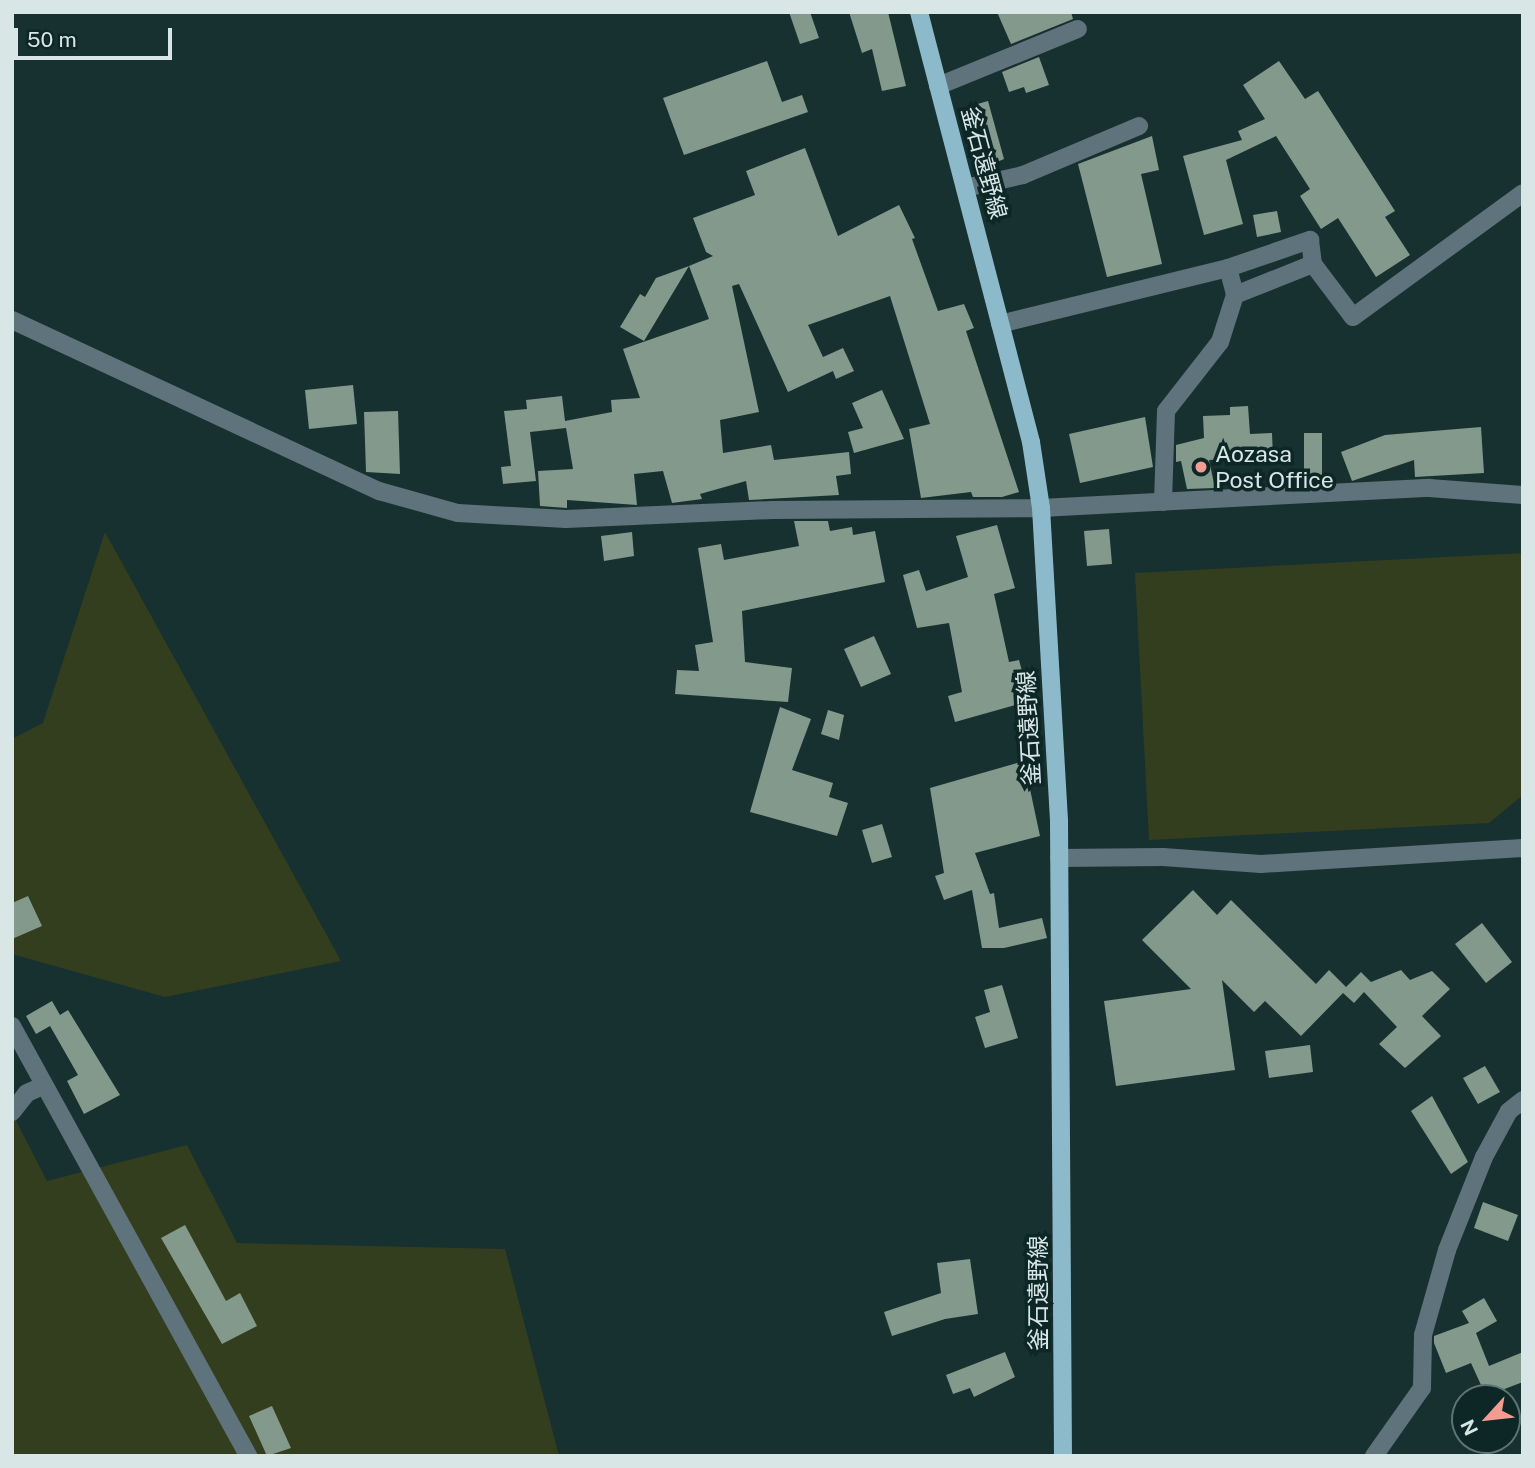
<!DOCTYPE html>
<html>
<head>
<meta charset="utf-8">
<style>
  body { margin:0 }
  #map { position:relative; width:1535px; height:1468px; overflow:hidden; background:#173130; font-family:"Public Sans","Noto Sans JP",sans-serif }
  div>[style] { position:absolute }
  .green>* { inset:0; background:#333e1e }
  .building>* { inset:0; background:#83998b }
  .minor>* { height:18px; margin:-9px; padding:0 9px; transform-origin:9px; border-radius:9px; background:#5e737b }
  .major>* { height:18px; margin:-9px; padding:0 9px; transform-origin:9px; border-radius:9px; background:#8dbaca }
  .dots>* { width:19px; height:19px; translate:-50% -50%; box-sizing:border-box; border:4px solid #0d2726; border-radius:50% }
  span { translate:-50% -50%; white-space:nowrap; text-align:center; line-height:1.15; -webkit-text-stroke:7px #0d2726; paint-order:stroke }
  .street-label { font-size:23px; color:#d8e7e6 }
  .poi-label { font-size:23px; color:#d8e7e6 }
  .left { translate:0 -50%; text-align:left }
  .frame { position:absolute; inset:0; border:14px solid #d8e7e6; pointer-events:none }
  .north { position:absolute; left:1451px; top:1384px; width:70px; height:70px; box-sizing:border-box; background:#0d2726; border:2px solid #5e7473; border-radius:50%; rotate:243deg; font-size:19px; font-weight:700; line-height:28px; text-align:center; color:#d8e7e6 }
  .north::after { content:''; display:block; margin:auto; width:24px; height:32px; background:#f59c90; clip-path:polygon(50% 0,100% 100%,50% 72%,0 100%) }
  .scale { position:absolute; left:14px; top:28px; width:158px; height:32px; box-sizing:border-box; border:4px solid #d8e7e6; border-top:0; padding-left:9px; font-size:21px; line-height:24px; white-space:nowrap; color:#d8e7e6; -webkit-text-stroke:5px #0d2726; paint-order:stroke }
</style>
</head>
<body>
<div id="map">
  <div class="green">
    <div style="clip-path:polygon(105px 532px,341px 961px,165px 997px,12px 954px,12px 739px,43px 723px)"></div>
    <div style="clip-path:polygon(1523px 553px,1523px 795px,1489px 823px,1149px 840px,1135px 573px)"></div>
    <div style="clip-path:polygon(12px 1113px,47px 1181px,187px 1145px,237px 1243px,505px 1249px,559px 1456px,12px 1456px)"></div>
  </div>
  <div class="building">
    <div style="clip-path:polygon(789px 12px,810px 12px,819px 38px,800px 44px)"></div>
    <div style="clip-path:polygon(849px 12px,888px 12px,906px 86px,882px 91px,872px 49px,862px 53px)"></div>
    <div style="clip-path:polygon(997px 12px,1071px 12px,1073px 19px,1011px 44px)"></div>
    <div style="clip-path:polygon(1039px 57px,1049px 85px,1026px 93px,1024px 87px,1009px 92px,1002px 72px)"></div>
    <div style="clip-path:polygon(767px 61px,782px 102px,802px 95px,808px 112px,684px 155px,663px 98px)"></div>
    <div style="clip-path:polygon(1279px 61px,1305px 99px,1318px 91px,1395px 211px,1385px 217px,1410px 255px,1376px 277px,1338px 218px,1321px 229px,1300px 196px,1310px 189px,1276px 136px,1226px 160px,1243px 224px,1204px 235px,1183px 156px,1242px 140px,1238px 131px,1265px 119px,1243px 85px)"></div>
    <div style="clip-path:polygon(988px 101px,1004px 159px,981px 169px,973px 147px,978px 145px,967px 107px)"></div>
    <div style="clip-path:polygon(1152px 136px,1159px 170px,1141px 174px,1162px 264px,1107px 277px,1078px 164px)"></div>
    <div style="clip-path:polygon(805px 148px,838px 236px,899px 205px,915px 238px,912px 239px,938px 311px,964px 304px,974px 328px,966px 331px,1019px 492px,1002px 497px,973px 497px,971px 492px,921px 498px,909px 429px,930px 424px,890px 296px,808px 325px,823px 357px,843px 348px,854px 371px,836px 379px,833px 371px,788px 392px,739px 284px,732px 286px,759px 412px,720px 420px,723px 453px,771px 445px,774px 460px,849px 452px,851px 474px,836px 476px,839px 495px,749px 500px,746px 481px,700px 494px,702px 499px,672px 503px,663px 471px,634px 474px,637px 505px,567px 500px,567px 508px,540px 506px,538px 471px,573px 469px,566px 428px,530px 432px,536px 481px,503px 484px,501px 467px,511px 466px,504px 411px,527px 409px,526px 400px,562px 396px,565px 421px,612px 412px,611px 400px,640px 398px,623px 349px,709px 319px,689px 266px,713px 256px,706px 252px,693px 218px,755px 195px,746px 171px)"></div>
    <div style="clip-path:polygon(1277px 211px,1281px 232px,1257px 237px,1253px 215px)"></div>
    <div style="clip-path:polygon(689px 266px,644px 341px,620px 327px,640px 294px,645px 297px,656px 278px)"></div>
    <div style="clip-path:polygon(353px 385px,357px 424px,309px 429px,305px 390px)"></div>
    <div style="clip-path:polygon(882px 390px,904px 439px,854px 453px,848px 432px,863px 428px,852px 403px)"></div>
    <div style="clip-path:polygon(1248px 406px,1250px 434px,1272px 433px,1273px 457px,1209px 460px,1215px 488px,1187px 489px,1181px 461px,1176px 462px,1176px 445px,1204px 438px,1203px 416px,1230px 415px,1230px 407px)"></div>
    <div style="clip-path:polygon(398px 411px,400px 474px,366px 472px,364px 412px)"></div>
    <div style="clip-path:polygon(1145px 417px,1153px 467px,1080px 483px,1069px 434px)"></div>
    <div style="clip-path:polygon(1481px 427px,1484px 473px,1415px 477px,1414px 460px,1352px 481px,1341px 452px,1385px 435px)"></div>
    <div style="clip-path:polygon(1304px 433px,1322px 433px,1322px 482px,1304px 483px)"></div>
    <div style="clip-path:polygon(794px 521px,828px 521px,830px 531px,852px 527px,853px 535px,875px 531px,885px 582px,742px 611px,745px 662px,792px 668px,788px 702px,675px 694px,677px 670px,699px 671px,695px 645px,713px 642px,698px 548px,721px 544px,724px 560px,799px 546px)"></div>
    <div style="clip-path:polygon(997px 525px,1015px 588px,994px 594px,1009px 662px,1019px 660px,1030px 701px,955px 722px,948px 696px,962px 692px,949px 623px,917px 628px,903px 575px,919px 570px,926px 591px,968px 577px,956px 536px)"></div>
    <div style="clip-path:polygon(1109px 529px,1112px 564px,1087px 566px,1084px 531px)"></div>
    <div style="clip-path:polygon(632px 532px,634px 556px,604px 561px,601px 536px)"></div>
    <div style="clip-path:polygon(874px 636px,891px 674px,861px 687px,844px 649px)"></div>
    <div style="clip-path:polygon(780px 707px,811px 719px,792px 770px,833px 783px,829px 797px,848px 803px,837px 836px,750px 812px)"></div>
    <div style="clip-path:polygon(828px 710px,844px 715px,839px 740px,821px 734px)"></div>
    <div style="clip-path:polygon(1024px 761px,1040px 836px,975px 853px,990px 894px,994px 893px,999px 928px,1042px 918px,1047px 938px,1004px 948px,982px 948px,972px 890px,944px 900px,935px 876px,944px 873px,930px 788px)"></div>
    <div style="clip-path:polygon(882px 824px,892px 857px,872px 863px,862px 830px)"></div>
    <div style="clip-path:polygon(1193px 890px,1217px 915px,1231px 900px,1316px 984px,1329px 970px,1346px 987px,1361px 972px,1371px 982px,1401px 970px,1410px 980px,1432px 971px,1450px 989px,1422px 1016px,1441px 1036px,1405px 1068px,1379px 1044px,1397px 1027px,1364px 992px,1354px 1003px,1343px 993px,1301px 1036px,1265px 1001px,1254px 1012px,1222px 980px,1235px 1070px,1116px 1086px,1104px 1001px,1191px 989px,1142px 940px)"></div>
    <div style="clip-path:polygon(28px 896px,42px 926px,12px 939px,12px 903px)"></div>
    <div style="clip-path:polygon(1482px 923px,1512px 962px,1486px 983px,1455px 944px)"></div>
    <div style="clip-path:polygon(1002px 985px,1018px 1038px,985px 1048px,975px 1017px,990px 1012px,984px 990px)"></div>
    <div style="clip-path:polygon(52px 1001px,60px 1015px,68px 1010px,120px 1095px,84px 1114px,67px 1081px,78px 1075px,50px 1026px,36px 1034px,26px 1016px)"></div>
    <div style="clip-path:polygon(1310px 1045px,1313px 1072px,1269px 1078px,1265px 1051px)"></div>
    <div style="clip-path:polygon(1485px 1066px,1500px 1092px,1478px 1104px,1463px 1078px)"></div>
    <div style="clip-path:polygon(1432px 1096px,1468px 1162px,1451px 1174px,1411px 1111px)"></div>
    <div style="clip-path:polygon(1483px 1202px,1518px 1215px,1508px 1241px,1474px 1228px)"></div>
    <div style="clip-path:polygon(185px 1225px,226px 1301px,240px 1293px,257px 1326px,222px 1344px,161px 1238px)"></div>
    <div style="clip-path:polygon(970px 1259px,978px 1314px,945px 1319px,892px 1336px,884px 1312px,941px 1293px,937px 1263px)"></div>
    <div style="clip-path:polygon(1484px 1298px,1497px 1321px,1476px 1333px,1489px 1366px,1523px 1352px,1523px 1382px,1486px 1396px,1471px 1363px,1446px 1373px,1434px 1343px,1434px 1336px,1469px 1323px,1462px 1311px)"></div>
    <div style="clip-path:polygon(1005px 1352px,1015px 1377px,974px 1397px,970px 1388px,953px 1394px,946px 1375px)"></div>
    <div style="clip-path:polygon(272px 1406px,291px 1448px,267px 1456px,249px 1416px)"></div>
  </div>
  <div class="minor">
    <div style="left:938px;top:86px;width:151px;rotate:-22.2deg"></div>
    <div style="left:965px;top:188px;width:59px;rotate:-12.6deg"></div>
    <div style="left:1023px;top:175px;width:126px;rotate:-22.9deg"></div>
    <div style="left:1228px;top:268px;width:87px;rotate:-18.9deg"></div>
    <div style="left:1310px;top:240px;width:24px;rotate:83deg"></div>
    <div style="left:12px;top:320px;width:405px;rotate:25deg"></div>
    <div style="left:379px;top:491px;width:82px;rotate:15.6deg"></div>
    <div style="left:458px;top:513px;width:108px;rotate:3.2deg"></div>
    <div style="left:566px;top:519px;width:207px;rotate:-2.5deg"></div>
    <div style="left:773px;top:510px;width:268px;rotate:-0.4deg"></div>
    <div style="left:1041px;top:508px;width:389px;rotate:-3deg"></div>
    <div style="left:1429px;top:488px;width:94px;rotate:4.3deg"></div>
    <div style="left:1000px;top:324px;width:235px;rotate:-13.8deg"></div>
    <div style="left:1228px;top:268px;width:28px;rotate:75deg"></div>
    <div style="left:1163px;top:502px;width:91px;rotate:-88.1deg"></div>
    <div style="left:1166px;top:411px;width:88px;rotate:-52deg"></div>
    <div style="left:1220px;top:342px;width:49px;rotate:-72.3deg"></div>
    <div style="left:1235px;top:295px;width:84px;rotate:-21.7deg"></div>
    <div style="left:1313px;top:264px;width:66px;rotate:53deg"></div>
    <div style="left:1353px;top:317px;width:210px;rotate:-36.1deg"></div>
    <div style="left:1059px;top:858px;width:104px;rotate:-0.6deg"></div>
    <div style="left:1163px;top:857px;width:98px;rotate:4.1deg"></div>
    <div style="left:1261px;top:864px;width:262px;rotate:-3.5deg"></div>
    <div style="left:12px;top:1026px;width:491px;rotate:61.2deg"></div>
    <div style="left:12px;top:1112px;width:24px;rotate:-52deg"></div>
    <div style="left:27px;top:1093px;width:17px;rotate:-24deg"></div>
    <div style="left:1374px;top:1456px;width:83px;rotate:-54.8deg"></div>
    <div style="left:1422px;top:1388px;width:53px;rotate:-88.9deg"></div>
    <div style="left:1423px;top:1335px;width:88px;rotate:-74.2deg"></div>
    <div style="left:1447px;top:1250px;width:100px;rotate:-68.3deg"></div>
    <div style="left:1484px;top:1157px;width:52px;rotate:-61.5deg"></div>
    <div style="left:1509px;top:1111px;width:18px;rotate:-38deg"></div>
  </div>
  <div class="major">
    <div style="left:919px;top:12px;width:444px;rotate:75.4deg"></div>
    <div style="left:1031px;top:442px;width:67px;rotate:81.4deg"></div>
    <div style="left:1041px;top:508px;width:314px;rotate:86.7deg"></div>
    <div style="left:1059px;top:821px;width:635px;rotate:89.64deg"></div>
  </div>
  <div class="dots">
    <div style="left:1201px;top:467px;background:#f59c90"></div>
  </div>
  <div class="street-label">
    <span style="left:984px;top:163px;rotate:75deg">釜石遠野線</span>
    <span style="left:1029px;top:728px;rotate:-93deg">釜石遠野線</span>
    <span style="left:1038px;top:1293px;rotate:-90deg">釜石遠野線</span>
  </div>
  <div class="poi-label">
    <span class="left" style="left:1215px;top:467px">Aozasa<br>Post Office</span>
  </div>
  <div class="frame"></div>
  <div class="north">N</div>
  <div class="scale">50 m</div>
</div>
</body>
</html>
